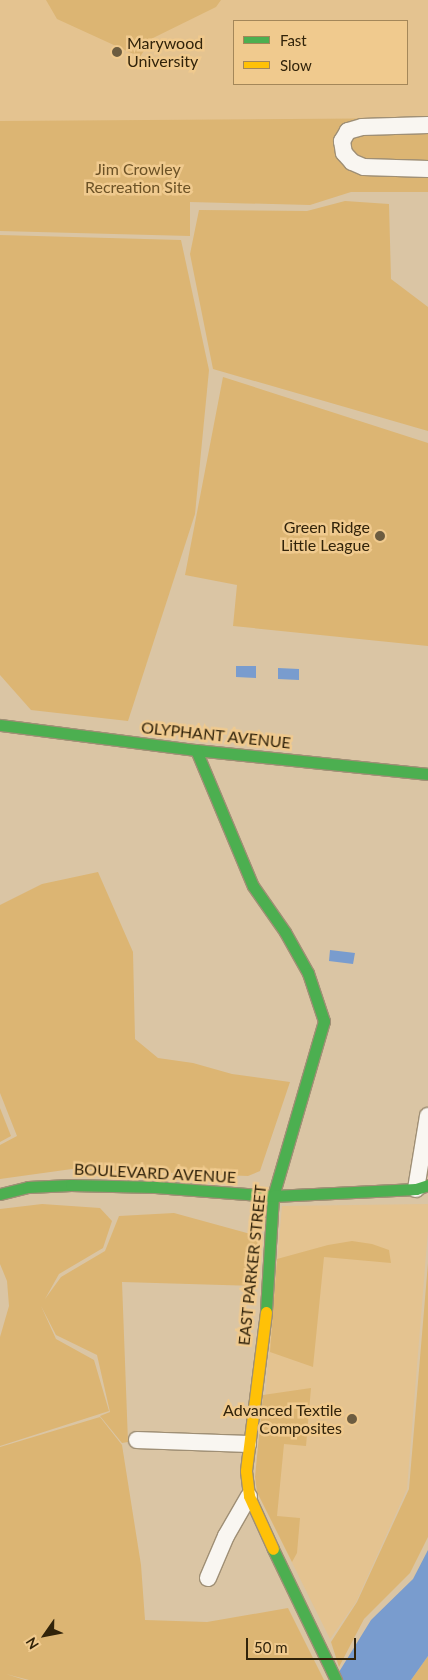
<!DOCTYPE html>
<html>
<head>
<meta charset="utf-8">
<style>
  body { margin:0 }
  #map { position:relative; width:428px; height:1680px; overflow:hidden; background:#dac5a4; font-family:Lato,sans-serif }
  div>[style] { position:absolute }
  .built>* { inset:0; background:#e4c390 }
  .green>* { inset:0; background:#dcb573 }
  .water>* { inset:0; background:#799cce }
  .roads { filter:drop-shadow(1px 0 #9f8f75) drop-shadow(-1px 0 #9f8f75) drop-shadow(0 1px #9f8f75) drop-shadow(0 -1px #9f8f75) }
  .street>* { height:16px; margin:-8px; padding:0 8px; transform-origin:8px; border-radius:8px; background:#f9f6f1 }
  .fast>* { height:11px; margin:-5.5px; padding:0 5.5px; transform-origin:5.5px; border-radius:5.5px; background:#4caf50 }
  .slow>* { height:11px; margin:-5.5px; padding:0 5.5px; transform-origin:5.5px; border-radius:5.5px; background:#ffc107 }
  .dots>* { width:14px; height:14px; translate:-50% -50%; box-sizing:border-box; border:2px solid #f0ca8e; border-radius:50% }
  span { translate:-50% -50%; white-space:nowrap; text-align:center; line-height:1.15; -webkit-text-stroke:5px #f0ca8e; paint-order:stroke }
  .poi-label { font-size:16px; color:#31230a }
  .left { translate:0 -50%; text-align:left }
  .right { translate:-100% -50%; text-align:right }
  .park-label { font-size:16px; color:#6c5226 }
  .street-label { font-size:16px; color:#31230a }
  .legend { position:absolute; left:233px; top:20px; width:175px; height:65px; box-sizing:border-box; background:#f0ca8e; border:1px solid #a48759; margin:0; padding:6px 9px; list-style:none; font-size:15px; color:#31230a }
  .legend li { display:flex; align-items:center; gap:10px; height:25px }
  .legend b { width:25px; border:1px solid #a48759 }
  .north { position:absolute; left:20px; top:1610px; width:50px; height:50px; -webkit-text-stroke:4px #f0ca8e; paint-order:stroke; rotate:237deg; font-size:14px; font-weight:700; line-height:20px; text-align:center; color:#31230a }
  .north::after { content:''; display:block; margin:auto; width:18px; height:22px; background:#31230a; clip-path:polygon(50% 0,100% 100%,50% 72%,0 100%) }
  .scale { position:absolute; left:246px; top:1638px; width:110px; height:22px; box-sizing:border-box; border:2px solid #31230a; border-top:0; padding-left:6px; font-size:15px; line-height:18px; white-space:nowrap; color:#31230a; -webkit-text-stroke:4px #f0ca8e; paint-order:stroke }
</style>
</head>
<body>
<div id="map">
  <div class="built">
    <div style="clip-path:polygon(evenodd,0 0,428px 0,428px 119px,0 123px,0 0,234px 21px,407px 21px,407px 84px,234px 84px,234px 21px)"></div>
    <div style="clip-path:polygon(428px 1204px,428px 1230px,407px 1489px,356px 1602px,330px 1639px,257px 1492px,282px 1206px)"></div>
  </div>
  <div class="green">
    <div style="clip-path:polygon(46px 0,221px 0,216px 7px,151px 39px,140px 57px,57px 19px)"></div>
    <div style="clip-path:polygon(428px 118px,428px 192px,351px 192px,310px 205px,190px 202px,190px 236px,0 231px,0 121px)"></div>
    <div style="clip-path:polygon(345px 201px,389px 204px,391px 279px,428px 307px,428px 431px,213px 369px,190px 254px,199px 210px,307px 211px)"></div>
    <div style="clip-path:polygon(0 235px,181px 240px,209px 370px,195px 514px,128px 721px,31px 710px,0 675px)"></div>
    <div style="clip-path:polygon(223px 377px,428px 443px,428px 646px,233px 626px,237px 585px,185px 575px)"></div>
    <div style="clip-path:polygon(98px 872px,133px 952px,135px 1039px,158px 1058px,193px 1063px,232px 1074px,290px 1082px,260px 1171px,248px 1176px,72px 1169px,0 1179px,0 1145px,17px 1136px,0 1093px,0 905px,42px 884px)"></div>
    <div style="clip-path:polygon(0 1108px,11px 1136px,0 1142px)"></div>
    <div style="clip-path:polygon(42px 1204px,100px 1208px,112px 1221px,103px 1248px,59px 1274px,45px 1299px,61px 1277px,105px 1251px,119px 1216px,174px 1213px,258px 1236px,256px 1267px,257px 1286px,122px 1282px,128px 1442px,122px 1443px,100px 1416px,110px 1412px,97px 1355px,56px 1335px,41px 1306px,56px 1339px,94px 1360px,109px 1411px,0 1446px,0 1337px,9px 1306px,7px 1281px,0 1264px,0 1209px)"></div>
    <div style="clip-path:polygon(352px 1241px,372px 1244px,389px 1250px,391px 1263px,324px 1257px,313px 1367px,270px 1352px,277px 1259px,328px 1245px)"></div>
    <div style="clip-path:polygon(428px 1263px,428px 1537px,410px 1573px,364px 1619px,339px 1667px,331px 1642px,357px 1602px,409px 1489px)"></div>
    <div style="clip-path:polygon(311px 1388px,306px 1446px,284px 1444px,277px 1516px,300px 1518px,297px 1553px,292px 1562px,257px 1492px,255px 1477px,263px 1395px)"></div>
    <div style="clip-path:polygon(100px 1417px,122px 1445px,141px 1565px,145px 1620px,207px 1622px,288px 1608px,324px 1680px,29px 1680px,6px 1674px,25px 1680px,0 1680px,0 1447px)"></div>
    <div style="clip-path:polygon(428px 1656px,428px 1680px,411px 1680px)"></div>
  </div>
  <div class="water">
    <div style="clip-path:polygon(236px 666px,256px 666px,256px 678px,236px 677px)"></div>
    <div style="clip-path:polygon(278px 668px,299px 669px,299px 680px,278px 679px)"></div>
    <div style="clip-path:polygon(330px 950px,355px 953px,353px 964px,329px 961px)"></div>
    <div style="clip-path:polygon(428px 1550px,428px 1656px,411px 1680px,334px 1680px,371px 1620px,413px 1579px)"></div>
  </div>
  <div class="roads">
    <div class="street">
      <div style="left:428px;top:125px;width:66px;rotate:178.3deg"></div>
      <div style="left:362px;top:127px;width:15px;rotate:164deg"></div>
      <div style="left:348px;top:131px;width:12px;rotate:121deg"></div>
      <div style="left:342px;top:141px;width:12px;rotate:81deg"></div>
      <div style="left:344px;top:153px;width:12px;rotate:48deg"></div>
      <div style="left:352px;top:162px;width:13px;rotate:23deg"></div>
      <div style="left:364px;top:167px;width:64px;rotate:1.8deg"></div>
      <div style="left:416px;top:1189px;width:74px;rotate:-80.7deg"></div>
      <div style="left:137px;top:1440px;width:111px;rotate:2.1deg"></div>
      <div style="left:208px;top:1578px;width:46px;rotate:-66.8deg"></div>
      <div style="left:226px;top:1536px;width:46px;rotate:-60.1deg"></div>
    </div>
    <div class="fast">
      <div style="left:0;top:725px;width:198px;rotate:7.3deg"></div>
      <div style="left:196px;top:750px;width:233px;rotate:5.9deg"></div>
      <div style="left:196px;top:750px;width:147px;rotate:67.3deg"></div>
      <div style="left:253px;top:886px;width:56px;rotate:55.2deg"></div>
      <div style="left:285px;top:932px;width:47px;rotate:60.7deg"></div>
      <div style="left:308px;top:973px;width:51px;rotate:71.6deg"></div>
      <div style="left:324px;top:1021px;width:182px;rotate:106.2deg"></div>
      <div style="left:273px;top:1196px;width:116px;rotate:93.5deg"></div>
      <div style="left:0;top:1194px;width:29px;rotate:-14deg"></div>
      <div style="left:28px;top:1187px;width:43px;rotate:-2.7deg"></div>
      <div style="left:71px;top:1185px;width:84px;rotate:1.4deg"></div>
      <div style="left:155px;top:1187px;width:118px;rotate:4.4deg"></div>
      <div style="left:273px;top:1196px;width:143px;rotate:-2.8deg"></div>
      <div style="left:416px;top:1189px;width:13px;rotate:-18deg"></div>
      <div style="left:273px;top:1549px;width:145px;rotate:64.3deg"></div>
    </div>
    <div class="slow">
      <div style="left:266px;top:1312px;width:160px;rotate:97.2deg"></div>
      <div style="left:246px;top:1471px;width:25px;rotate:83deg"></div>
      <div style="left:249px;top:1496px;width:58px;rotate:65.6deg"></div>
    </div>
  </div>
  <div class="dots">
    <div style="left:117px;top:52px;background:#6c5c40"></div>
    <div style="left:380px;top:536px;background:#6c5c40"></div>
    <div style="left:352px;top:1419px;background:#6c5c40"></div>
  </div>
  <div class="poi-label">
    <span class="left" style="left:127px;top:52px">Marywood<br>University</span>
    <span class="right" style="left:370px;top:536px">Green Ridge<br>Little League</span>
    <span class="right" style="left:342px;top:1419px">Advanced Textile<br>Composites</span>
  </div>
  <div class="park-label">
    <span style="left:138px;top:178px">Jim Crowley<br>Recreation Site</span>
  </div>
  <div class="street-label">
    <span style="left:216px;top:735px;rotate:6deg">OLYPHANT AVENUE</span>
    <span style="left:155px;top:1173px;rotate:3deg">BOULEVARD AVENUE</span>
    <span style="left:252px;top:1265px;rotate:-84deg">EAST PARKER STREET</span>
  </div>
  <ul class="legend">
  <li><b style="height:6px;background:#4caf50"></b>Fast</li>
  <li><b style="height:6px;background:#ffc107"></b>Slow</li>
  </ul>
  <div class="north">N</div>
  <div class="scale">50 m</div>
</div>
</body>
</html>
